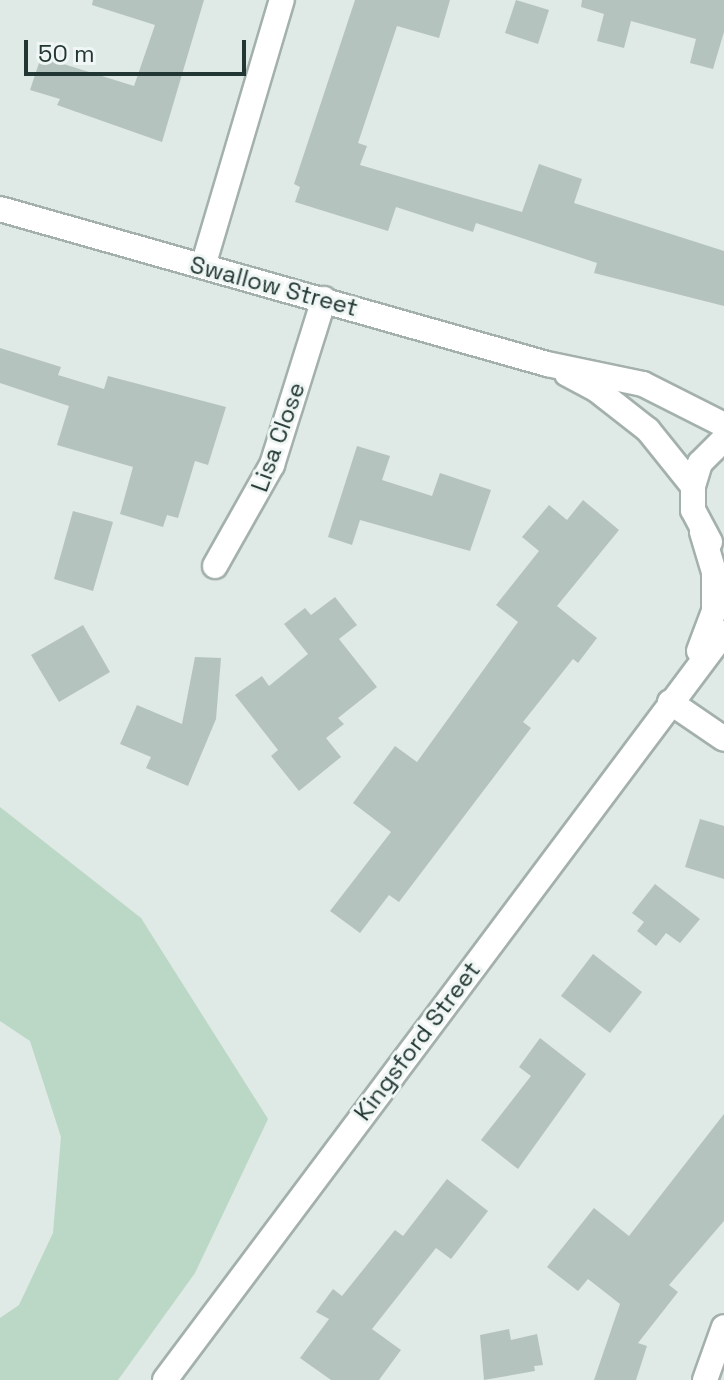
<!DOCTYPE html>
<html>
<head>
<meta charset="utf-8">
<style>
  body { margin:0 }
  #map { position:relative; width:724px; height:1380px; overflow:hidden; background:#dfe9e5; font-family:"Space Grotesk",sans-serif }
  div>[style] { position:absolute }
  .green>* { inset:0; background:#bad8c5 }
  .building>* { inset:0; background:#b5c3bf }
  .roads { filter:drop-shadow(2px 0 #a3b0ac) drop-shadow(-2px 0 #a3b0ac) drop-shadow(0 2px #a3b0ac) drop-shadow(0 -2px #a3b0ac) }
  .minor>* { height:24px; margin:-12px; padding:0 12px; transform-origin:12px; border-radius:12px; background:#fff }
  .tertiary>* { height:24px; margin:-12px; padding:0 12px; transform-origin:12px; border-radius:12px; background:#fff }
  span { translate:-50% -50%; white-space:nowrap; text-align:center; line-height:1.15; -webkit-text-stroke:6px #eff6f3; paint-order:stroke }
  .street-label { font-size:24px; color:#223733 }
  .scale { position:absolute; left:24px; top:40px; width:222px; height:36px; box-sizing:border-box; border:4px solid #223733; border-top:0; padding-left:10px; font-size:24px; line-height:28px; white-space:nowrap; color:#223733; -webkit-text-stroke:6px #eff6f3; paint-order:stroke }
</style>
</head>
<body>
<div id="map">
  <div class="green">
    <div style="clip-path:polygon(0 807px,141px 918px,268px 1119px,195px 1273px,118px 1380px,0 1380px,0 1318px,19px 1305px,53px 1233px,61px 1137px,30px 1041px,0 1021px)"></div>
  </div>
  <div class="building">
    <div style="clip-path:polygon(93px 0,204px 0,162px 142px,57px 105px,60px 99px,30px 90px,41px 57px,134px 86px,155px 25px,92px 5px)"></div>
    <div style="clip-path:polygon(355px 0,450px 0,439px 38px,397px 26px,358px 143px,367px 146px,360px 165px,522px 212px,539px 164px,582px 179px,574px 203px,724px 251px,724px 306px,594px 273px,597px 263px,476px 223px,473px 232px,396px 207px,388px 231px,295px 202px,300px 187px,294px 184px)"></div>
    <div style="clip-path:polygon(516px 0,549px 10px,538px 44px,505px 33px)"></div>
    <div style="clip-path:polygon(582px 0,724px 0,724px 32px,713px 69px,690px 63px,696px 39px,631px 21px,624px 48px,597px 41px,604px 14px,581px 7px)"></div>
    <div style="clip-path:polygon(0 348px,61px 367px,58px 375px,104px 389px,108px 376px,226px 407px,208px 465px,195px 461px,178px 518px,167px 515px,163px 527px,120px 514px,133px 467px,57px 445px,69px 406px,0 383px)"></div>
    <div style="clip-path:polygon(357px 446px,390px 456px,382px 480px,432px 496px,440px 473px,491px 490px,470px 551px,360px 520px,352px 545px,328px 537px)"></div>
    <div style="clip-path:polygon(583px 500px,619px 530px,557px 606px,597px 638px,578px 663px,573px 659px,523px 722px,531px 728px,399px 902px,389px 895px,360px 933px,330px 911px,391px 832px,353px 803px,395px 746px,417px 762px,518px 622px,496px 605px,539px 551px,522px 537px,549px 505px,567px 520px)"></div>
    <div style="clip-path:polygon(73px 511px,113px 522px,93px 591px,54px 579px)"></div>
    <div style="clip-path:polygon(335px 597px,357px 625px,339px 639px,377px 687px,338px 718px,344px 724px,326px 738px,341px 757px,299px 791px,271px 756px,278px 750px,235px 695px,262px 676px,269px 686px,308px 654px,284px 624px,305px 608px,311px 615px)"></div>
    <div style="clip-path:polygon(83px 625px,110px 672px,59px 702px,31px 655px)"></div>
    <div style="clip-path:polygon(195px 657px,221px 658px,216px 719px,188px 786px,146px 768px,151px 757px,120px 744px,137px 705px,182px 724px)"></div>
    <div style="clip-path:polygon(700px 819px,724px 826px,724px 879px,685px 867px)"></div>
    <div style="clip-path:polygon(655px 884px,700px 919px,680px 943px,666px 933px,656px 946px,637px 931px,644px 922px,632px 913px)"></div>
    <div style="clip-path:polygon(593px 954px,642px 992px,610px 1033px,561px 996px)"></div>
    <div style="clip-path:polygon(540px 1038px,586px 1074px,518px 1169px,481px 1140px,531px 1076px,519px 1067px)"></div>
    <div style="clip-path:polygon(724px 1114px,724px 1221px,669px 1285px,678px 1292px,638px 1343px,647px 1346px,636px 1380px,594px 1380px,620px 1304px,588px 1279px,578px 1291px,547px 1267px,594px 1208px,629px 1236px)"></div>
    <div style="clip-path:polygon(447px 1179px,488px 1211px,451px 1259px,436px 1248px,372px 1329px,401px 1350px,379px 1380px,331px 1380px,300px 1358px,329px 1319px,316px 1312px,333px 1289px,342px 1296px,395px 1230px,403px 1236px)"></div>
    <div style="clip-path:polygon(509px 1329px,511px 1340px,537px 1334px,543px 1365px,534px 1366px,535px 1371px,484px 1380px,480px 1335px)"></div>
  </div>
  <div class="roads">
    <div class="minor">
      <div style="left:203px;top:266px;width:277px;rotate:-73.5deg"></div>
      <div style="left:215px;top:566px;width:116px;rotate:-60.6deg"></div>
      <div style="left:272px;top:465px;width:174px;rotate:-72.6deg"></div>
      <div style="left:670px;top:702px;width:65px;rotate:34.4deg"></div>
      <div style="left:705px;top:1380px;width:56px;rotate:-70.3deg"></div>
    </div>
    <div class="tertiary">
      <div style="left:0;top:209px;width:569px;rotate:15.82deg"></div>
      <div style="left:547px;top:364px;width:98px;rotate:11.8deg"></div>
      <div style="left:643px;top:384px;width:91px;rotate:26.8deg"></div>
      <div style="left:567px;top:374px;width:34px;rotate:28deg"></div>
      <div style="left:597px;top:390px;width:65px;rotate:38.1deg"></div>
      <div style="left:648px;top:430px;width:72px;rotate:51.2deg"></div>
      <div style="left:710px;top:542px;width:36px;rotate:-118deg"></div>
      <div style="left:693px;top:510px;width:24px;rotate:-90deg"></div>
      <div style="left:693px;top:486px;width:24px;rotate:-73deg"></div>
      <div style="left:700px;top:463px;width:34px;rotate:-45deg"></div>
      <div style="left:699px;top:651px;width:43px;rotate:-69.4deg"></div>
      <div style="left:714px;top:611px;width:39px;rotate:-90deg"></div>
      <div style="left:714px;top:572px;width:42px;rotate:-106.7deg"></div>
      <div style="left:165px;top:1380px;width:933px;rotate:-53.19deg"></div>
    </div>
  </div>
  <div class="street-label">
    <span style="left:274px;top:286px;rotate:15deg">Swallow Street</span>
    <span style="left:278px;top:437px;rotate:-70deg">Lisa Close</span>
    <span style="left:417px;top:1041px;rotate:-53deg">Kingsford Street</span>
  </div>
  <div class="scale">50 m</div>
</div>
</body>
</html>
